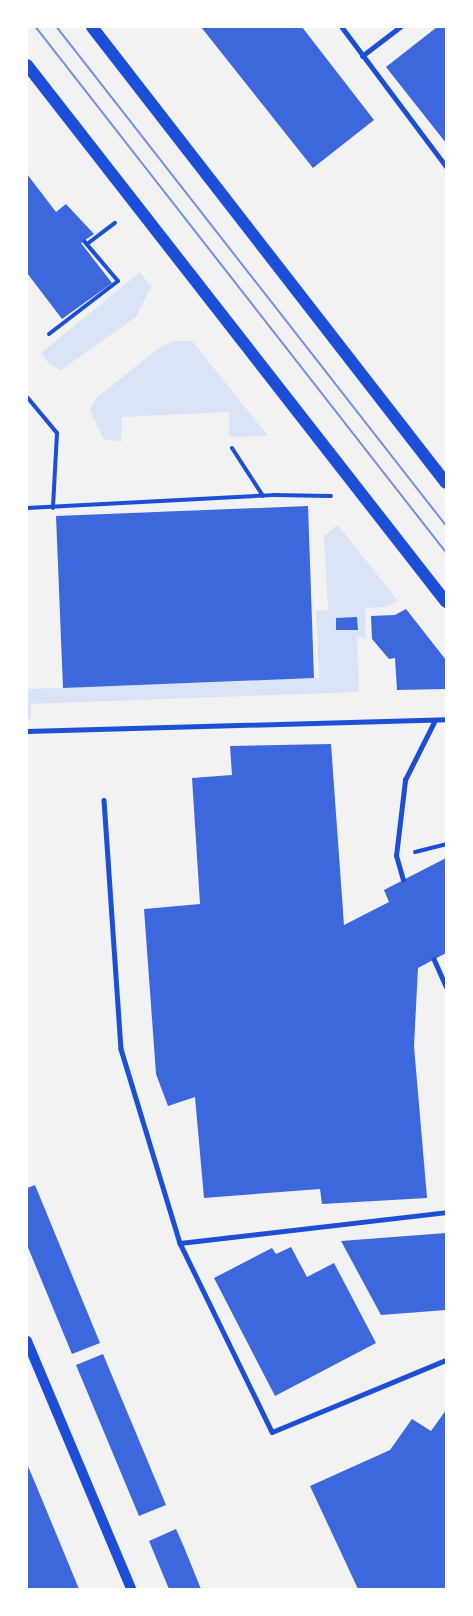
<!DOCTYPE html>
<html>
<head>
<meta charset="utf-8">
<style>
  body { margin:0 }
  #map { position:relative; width:473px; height:1616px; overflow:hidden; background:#f2f2f2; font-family:Rubik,sans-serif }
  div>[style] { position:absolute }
  .green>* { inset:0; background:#dbe4f7 }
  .building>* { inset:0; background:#3d67dc }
  .path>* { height:4px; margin:-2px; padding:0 2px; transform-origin:2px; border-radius:2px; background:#1d4ed8 }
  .service>* { height:4.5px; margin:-2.25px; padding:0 2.25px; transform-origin:2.25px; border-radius:2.25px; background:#1d4ed8 }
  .tertiary>* { height:10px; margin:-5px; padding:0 5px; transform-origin:5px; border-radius:5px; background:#1d4ed8 }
  .secondary>* { height:12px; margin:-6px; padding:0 6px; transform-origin:6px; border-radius:6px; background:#1d4ed8 }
  .tram>* { height:1.5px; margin:-0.75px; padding:0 0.75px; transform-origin:0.75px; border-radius:0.75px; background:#7290e2 }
  span { translate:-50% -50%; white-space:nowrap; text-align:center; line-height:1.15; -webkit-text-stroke:5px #fff; paint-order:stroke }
  .frame { position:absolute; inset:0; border:28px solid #fff; pointer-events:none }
</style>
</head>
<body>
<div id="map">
  <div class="green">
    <div style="clip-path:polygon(140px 272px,151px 287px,136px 317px,61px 370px,49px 364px,41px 353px)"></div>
    <div style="clip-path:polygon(174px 341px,192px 341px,268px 436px,229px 437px,229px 412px,122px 417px,121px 441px,104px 440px,90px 410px,96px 398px,159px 348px)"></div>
    <div style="clip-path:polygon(338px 525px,398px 601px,386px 607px,365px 608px,366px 638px,357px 637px,359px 692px,31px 704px,31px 719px,27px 719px,27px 689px,319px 678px,316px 611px,328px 610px,324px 536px)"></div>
  </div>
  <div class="building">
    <div style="clip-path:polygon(201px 27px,302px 27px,374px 120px,313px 168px)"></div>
    <div style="clip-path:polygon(437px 27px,446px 27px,446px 143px,386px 67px)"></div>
    <div style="clip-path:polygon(27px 174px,56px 212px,66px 204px,94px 234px,81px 243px,112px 283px,62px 319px,27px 273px)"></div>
    <div style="clip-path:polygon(308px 506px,314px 678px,63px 688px,56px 516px)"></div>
    <div style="clip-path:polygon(406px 609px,446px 660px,446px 689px,397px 690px,395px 658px,389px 659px,372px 639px,371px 616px,395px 615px)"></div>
    <div style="clip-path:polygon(357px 617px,358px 630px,336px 630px,336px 618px)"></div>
    <div style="clip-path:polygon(331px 744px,344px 925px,389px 902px,384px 890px,446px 858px,446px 953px,418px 968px,414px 1046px,427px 1198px,322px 1204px,320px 1189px,204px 1198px,195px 1097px,168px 1106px,156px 1074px,144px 909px,200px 904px,192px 778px,232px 775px,230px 746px)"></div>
    <div style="clip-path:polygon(35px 1185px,100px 1343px,72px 1354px,27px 1245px,27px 1188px)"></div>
    <div style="clip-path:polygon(446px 1233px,446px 1310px,381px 1315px,341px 1241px)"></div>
    <div style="clip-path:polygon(291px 1247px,307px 1277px,334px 1263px,376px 1343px,275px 1396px,214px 1278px,272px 1248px,276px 1254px)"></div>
    <div style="clip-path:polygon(103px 1354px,166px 1505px,139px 1516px,76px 1365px)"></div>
    <div style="clip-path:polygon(446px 1410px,446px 1589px,358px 1589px,310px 1486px,390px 1450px,412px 1419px,431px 1431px)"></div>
    <div style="clip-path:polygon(27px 1464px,36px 1485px,79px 1589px,27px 1589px)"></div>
    <div style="clip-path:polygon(176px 1529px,184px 1547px,201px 1589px,169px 1589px,149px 1541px)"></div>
  </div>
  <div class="path">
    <div style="left:87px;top:244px;width:35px;rotate:-37deg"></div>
    <div style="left:49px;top:334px;width:87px;rotate:-37.5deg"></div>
    <div style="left:118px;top:281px;width:52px;rotate:-130.4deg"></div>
    <div style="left:27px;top:397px;width:47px;rotate:50.2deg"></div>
    <div style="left:57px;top:433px;width:75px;rotate:93.1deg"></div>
    <div style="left:232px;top:448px;width:57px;rotate:57.1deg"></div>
    <div style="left:27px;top:508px;width:246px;rotate:-3deg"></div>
    <div style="left:273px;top:495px;width:58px;rotate:1deg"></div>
    <div style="left:415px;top:852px;width:32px;rotate:-14deg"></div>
  </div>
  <div class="service">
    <div style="left:342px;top:27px;width:174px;rotate:53.2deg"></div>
    <div style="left:362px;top:56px;width:48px;rotate:-37.3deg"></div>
    <div style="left:27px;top:731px;width:419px;rotate:-1.6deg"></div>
    <div style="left:104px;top:800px;width:250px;rotate:86.1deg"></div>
    <div style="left:121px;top:1049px;width:203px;rotate:73.1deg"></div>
    <div style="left:180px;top:1243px;width:210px;rotate:64deg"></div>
    <div style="left:272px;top:1432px;width:188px;rotate:-22.5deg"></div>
    <div style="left:403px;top:880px;width:25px;rotate:-106deg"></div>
    <div style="left:396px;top:856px;width:77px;rotate:-83.2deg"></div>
    <div style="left:405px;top:780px;width:65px;rotate:-63.4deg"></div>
    <div style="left:434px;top:959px;width:30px;rotate:66deg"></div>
    <div style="left:180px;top:1243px;width:268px;rotate:-6.6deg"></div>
  </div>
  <div class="tertiary">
    <div style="left:27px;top:1341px;width:269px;rotate:67.2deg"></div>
  </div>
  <div class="secondary">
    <div style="left:92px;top:27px;width:577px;rotate:52.18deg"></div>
    <div style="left:27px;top:65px;width:681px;rotate:52.04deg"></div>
  </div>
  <div class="tram">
    <div style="left:36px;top:27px;width:666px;rotate:52.01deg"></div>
    <div style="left:57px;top:27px;width:632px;rotate:52.01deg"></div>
  </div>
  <div class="frame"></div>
</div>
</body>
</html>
